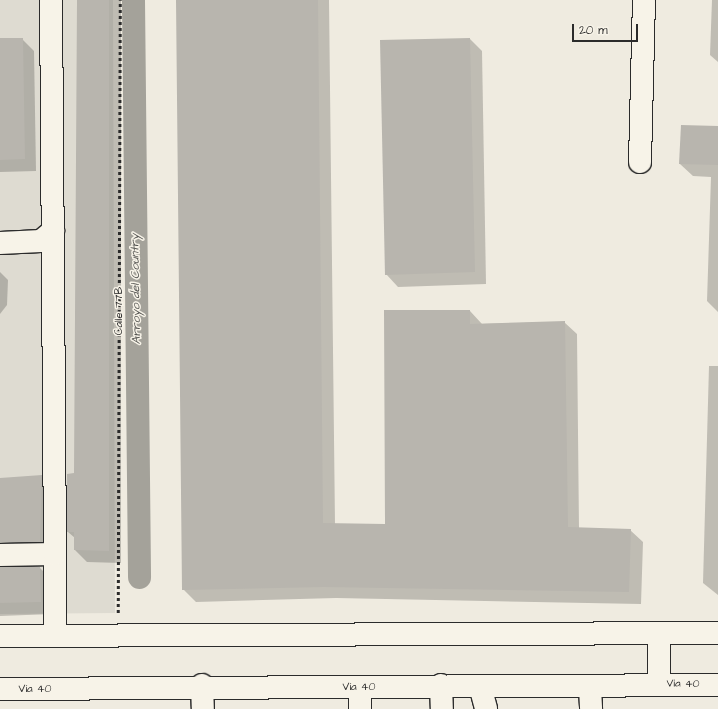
<!DOCTYPE html>
<html>
<head>
<meta charset="utf-8">
<style>
  body { margin:0 }
  #map { position:relative; width:718px; height:709px; overflow:hidden; background:#efebe0; font-family:"Architects Daughter",sans-serif }
  div>[style] { position:absolute }
  .built>* { inset:0; background:#dedbd1 }
  .shadow>* { inset:0; background:#0003 }
  .canal>* { height:23px; margin:-11.5px; padding:0 11.5px; transform-origin:11.5px; border-radius:11.5px; background:#a4a29a }
  .building>* { inset:0; background:#b8b5ae }
  .path>* { height:2.5px; margin-top:-1.25px; transform-origin:0; background:repeating-linear-gradient(90deg,#2b2b2b 0 3px,transparent 0 6px) }
  .roads { filter:drop-shadow(1px 0 #2b2b2b) drop-shadow(-1px 0 #2b2b2b) drop-shadow(0 1px #2b2b2b) drop-shadow(0 -1px #2b2b2b) }
  .minor>* { height:22px; margin:-11px; padding:0 11px; transform-origin:11px; border-radius:11px; background:#f7f3e8 }
  .highway>* { height:22px; margin:-11px; padding:0 11px; transform-origin:11px; border-radius:11px; background:#f7f3e8 }
  span { translate:-50% -50%; white-space:nowrap; text-align:center; line-height:1.15; -webkit-text-stroke:3px #f7f3e8; paint-order:stroke }
  .street-label { font-size:11px; color:#2b2b2b }
  .water-label { font-size:12px; color:#555552; font-style:italic }
  .scale { position:absolute; left:572px; top:24px; width:66px; height:18px; box-sizing:border-box; border:2px solid #2b2b2b; border-top:0; padding-left:5px; font-size:12px; line-height:14px; white-space:nowrap; color:#2b2b2b; -webkit-text-stroke:3px #f7f3e8; paint-order:stroke }
</style>
</head>
<body>
<div id="map">
  <div class="built">
    <div style="clip-path:polygon(0 0,113px 0,115px 613px,0 614px)"></div>
  </div>
  <div class="shadow">
    <div style="clip-path:polygon(78px 0,121px 0,121px 563px,87px 562px,75px 550px,75px 538px,68px 532px,75px 474px)"></div>
    <div style="clip-path:polygon(177px 0,329px 0,335px 524px,386px 525px,470px 311px,482px 324px,564px 322px,577px 334px,579px 529px,630px 530px,643px 542px,641px 604px,336px 598px,196px 602px,184px 590px)"></div>
    <div style="clip-path:polygon(712px 0,718px 0,718px 62px,710px 55px)"></div>
    <div style="clip-path:polygon(0 39px,22px 39px,34px 51px,36px 171px,0 172px)"></div>
    <div style="clip-path:polygon(470px 39px,482px 51px,486px 284px,398px 287px,386px 274px)"></div>
    <div style="clip-path:polygon(718px 126px,718px 312px,707px 301px,711px 177px,693px 176px,680px 164px)"></div>
    <div style="clip-path:polygon(0 272px,8px 280px,7px 305px,0 314px)"></div>
    <div style="clip-path:polygon(709px 366px,718px 366px,718px 595px,703px 583px)"></div>
    <div style="clip-path:polygon(42px 476px,54px 488px,51px 553px,0 566px,0 479px)"></div>
    <div style="clip-path:polygon(0 568px,40px 568px,52px 580px,53px 614px,0 616px)"></div>
  </div>
  <div class="canal">
    <div style="left:133px;top:0;width:577px;rotate:89.4deg"></div>
  </div>
  <div class="building">
    <div style="clip-path:polygon(77px 0,109px 0,109px 551px,74px 550px,74px 532px,67px 532px,67px 474px,74px 473px)"></div>
    <div style="clip-path:polygon(176px 0,318px 0,323px 523px,385px 524px,384px 310px,470px 310px,470px 324px,565px 321px,568px 527px,631px 529px,629px 592px,324px 587px,182px 590px)"></div>
    <div style="clip-path:polygon(0 38px,23px 38px,25px 159px,0 160px)"></div>
    <div style="clip-path:polygon(470px 38px,475px 272px,385px 275px,380px 40px)"></div>
    <div style="clip-path:polygon(681px 125px,718px 126px,718px 165px,679px 164px)"></div>
    <div style="clip-path:polygon(42px 475px,40px 542px,0 542px,0 478px)"></div>
    <div style="clip-path:polygon(0 567px,40px 567px,41px 602px,0 603px)"></div>
  </div>
  <div class="path">
    <div style="left:118px;top:613px;width:613px;rotate:-89.81deg"></div>
  </div>
  <div class="roads">
    <div class="minor">
      <div style="left:640px;top:162px;width:162px;rotate:-88.6deg"></div>
      <div style="left:0;top:243px;width:41px;rotate:-2.8deg"></div>
      <div style="left:41px;top:241px;width:16px;rotate:-40deg"></div>
      <div style="left:55px;top:554px;width:82px;rotate:90deg"></div>
      <div style="left:0;top:555px;width:55px;rotate:-1deg"></div>
      <div style="left:55px;top:554px;width:554px;rotate:-90.41deg"></div>
      <div style="left:202px;top:685px;width:24px;rotate:88deg"></div>
      <div style="left:441px;top:685px;width:24px;rotate:88deg"></div>
      <div style="left:480px;top:686px;width:24px;rotate:75deg"></div>
      <div style="left:360px;top:687px;width:22px;rotate:90deg"></div>
      <div style="left:590px;top:688px;width:21px;rotate:87deg"></div>
    </div>
    <div class="highway">
      <div style="left:0;top:636px;width:718px;rotate:-0.24deg"></div>
      <div style="left:659px;top:684px;width:50px;rotate:-90deg"></div>
      <div style="left:0;top:689px;width:718px;rotate:-0.32deg"></div>
    </div>
  </div>
  <div class="street-label">
    <span style="left:119px;top:311px;rotate:-90deg">Calle 77B</span>
    <span style="left:683px;top:684px;rotate:1deg">Vía 40</span>
    <span style="left:359px;top:687px">Vía 40</span>
    <span style="left:35px;top:689px">Vía 40</span>
  </div>
  <div class="water-label">
    <span style="left:136px;top:289px;rotate:-91deg">Arroyo del Country</span>
  </div>
  <div class="scale">20 m</div>
</div>
</body>
</html>
